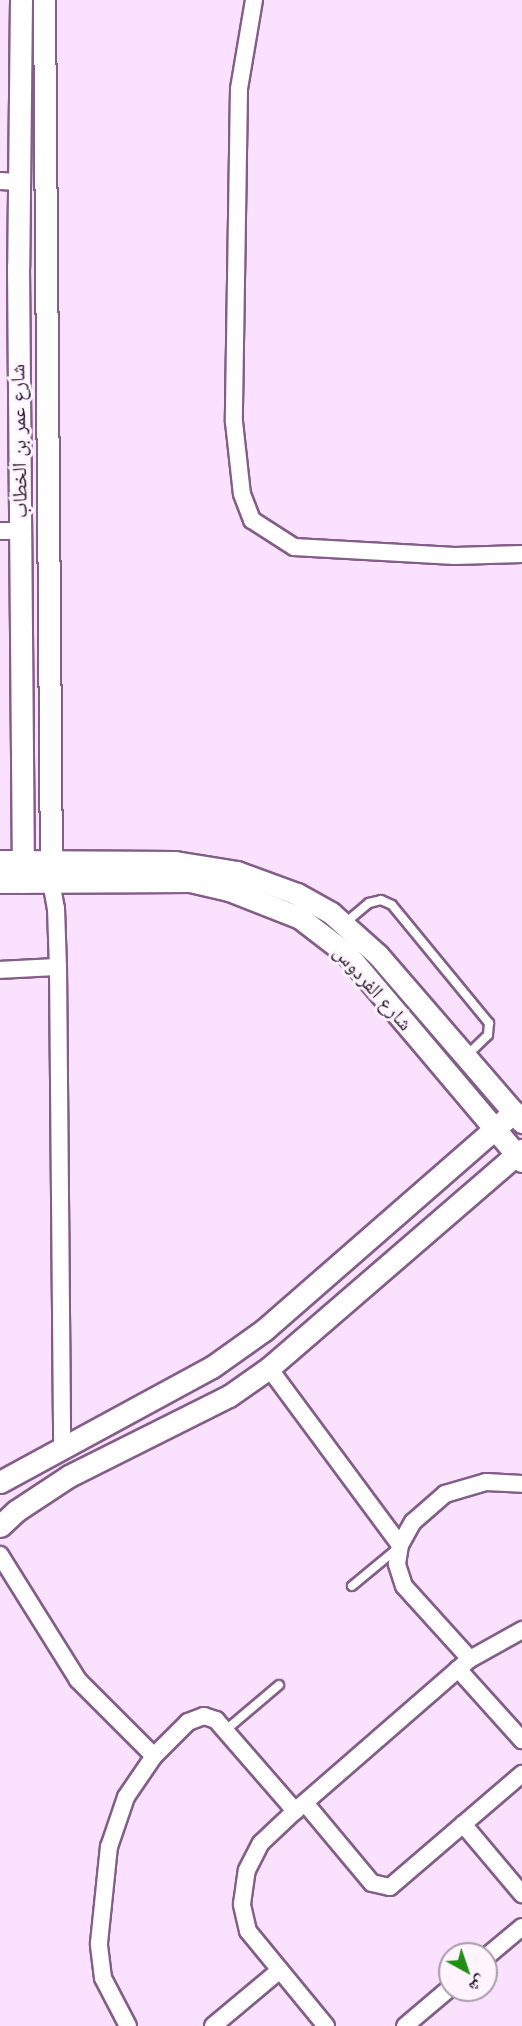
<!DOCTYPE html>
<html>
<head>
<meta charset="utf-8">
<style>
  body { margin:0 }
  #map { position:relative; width:522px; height:2026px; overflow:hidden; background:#fae1fe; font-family:"Libre Baskerville","Noto Naskh Arabic",serif }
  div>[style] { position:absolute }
  .roads { filter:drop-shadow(2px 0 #835e89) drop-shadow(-2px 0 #835e89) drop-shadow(0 2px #835e89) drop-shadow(0 -2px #835e89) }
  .service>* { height:8px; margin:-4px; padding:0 4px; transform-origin:4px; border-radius:4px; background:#fff }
  .minor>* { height:16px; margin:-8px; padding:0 8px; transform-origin:8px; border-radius:8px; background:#fff }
  .tertiary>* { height:21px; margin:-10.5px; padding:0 10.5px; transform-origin:10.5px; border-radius:10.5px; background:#fff }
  span { translate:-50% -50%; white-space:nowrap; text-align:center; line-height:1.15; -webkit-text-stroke:6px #fdf4fe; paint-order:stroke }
  .street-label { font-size:20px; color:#2a1a2c }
  .north { position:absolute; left:438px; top:1942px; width:60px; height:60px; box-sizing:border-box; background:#fdf4fe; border:2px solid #a99daa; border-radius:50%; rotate:140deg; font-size:16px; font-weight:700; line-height:24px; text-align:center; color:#2a1a2c }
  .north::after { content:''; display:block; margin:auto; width:21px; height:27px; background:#218e14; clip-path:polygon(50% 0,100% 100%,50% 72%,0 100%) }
</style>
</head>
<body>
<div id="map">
  <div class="roads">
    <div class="service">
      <div style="left:345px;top:923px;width:31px;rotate:-40deg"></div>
      <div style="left:369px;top:903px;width:12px;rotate:-14deg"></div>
      <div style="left:381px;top:900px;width:12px;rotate:24deg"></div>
      <div style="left:392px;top:905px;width:153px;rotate:50.6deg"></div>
      <div style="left:489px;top:1023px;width:12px;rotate:95deg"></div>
      <div style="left:488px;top:1035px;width:29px;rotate:136deg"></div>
      <div style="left:352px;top:1586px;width:60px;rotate:-39.6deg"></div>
      <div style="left:227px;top:1729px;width:68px;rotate:-40.2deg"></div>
    </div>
    <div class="minor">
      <div style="left:254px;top:0;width:90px;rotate:99.6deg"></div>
      <div style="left:239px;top:89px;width:333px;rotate:90.9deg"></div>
      <div style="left:234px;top:422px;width:72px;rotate:83.7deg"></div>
      <div style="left:242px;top:494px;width:28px;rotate:69deg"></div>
      <div style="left:252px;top:520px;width:50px;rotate:32.7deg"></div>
      <div style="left:294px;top:547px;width:161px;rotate:3.2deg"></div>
      <div style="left:455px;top:556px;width:67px;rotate:-1.7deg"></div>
      <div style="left:0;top:181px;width:19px;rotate:3deg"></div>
      <div style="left:0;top:531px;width:20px"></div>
      <div style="left:51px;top:881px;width:27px;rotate:80deg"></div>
      <div style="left:56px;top:908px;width:59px;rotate:88.1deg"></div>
      <div style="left:58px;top:967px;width:483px;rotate:89.5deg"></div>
      <div style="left:0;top:970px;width:58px;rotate:-3deg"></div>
      <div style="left:269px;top:1368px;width:220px;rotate:53.5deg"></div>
      <div style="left:0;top:1555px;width:147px;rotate:58deg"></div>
      <div style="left:78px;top:1680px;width:107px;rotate:45deg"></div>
      <div style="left:470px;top:1659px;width:98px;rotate:-132.1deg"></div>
      <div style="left:404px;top:1586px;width:23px;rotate:-108deg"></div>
      <div style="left:397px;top:1564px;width:19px;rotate:-81deg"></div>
      <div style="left:400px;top:1545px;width:26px;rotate:-61deg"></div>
      <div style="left:413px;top:1522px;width:43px;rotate:-41.2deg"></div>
      <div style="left:445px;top:1494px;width:43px;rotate:-16.3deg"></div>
      <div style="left:486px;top:1482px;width:36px;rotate:3deg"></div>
      <div style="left:458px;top:1669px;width:96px;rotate:48deg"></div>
      <div style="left:305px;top:1803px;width:104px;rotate:50.1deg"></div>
      <div style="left:372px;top:1883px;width:18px;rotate:13deg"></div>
      <div style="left:390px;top:1887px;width:174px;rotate:-40.6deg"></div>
      <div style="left:463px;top:1824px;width:92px;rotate:49.9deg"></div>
      <div style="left:486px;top:1957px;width:47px;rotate:-39.8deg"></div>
      <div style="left:128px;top:2026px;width:54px;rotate:-117.5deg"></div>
      <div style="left:103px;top:1978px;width:35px;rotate:-97deg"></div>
      <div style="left:99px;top:1943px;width:97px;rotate:-84.1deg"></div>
      <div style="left:109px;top:1847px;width:53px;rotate:-71.2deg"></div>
      <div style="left:126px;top:1797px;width:50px;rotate:-55.7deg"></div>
      <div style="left:154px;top:1756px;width:48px;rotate:-45deg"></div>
      <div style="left:188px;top:1722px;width:17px;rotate:-21deg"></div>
      <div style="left:204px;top:1716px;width:13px;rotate:18deg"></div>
      <div style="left:216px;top:1720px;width:121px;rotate:49deg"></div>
      <div style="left:213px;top:2026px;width:87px;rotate:-39.9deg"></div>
      <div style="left:326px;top:2026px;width:123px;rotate:-129.4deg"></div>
      <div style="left:248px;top:1931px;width:28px;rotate:-103deg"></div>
      <div style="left:242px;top:1904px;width:34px;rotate:-82deg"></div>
      <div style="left:247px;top:1870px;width:30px;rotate:-63deg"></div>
      <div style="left:261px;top:1843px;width:47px;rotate:-43.3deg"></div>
      <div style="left:295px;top:1811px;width:232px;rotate:-41deg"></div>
      <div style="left:470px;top:1659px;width:60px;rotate:-29.1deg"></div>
      <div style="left:405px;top:2026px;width:59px;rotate:-40.2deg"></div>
    </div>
    <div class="tertiary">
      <div style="left:21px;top:0;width:267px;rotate:90.6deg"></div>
      <div style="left:18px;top:267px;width:615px;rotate:89.53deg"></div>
      <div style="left:44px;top:0;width:881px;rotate:89.54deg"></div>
      <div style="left:0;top:861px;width:175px;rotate:0.3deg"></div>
      <div style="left:175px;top:862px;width:63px;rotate:9.2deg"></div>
      <div style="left:237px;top:872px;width:64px;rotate:20.1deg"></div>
      <div style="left:297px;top:894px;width:39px;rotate:29deg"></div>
      <div style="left:331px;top:913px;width:63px;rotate:41.8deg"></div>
      <div style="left:378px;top:955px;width:221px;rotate:49.2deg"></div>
      <div style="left:0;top:882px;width:190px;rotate:-0.3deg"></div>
      <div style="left:190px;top:881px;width:40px;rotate:13deg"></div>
      <div style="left:229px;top:890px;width:76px;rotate:21.5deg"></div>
      <div style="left:300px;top:918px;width:59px;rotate:37.5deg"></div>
      <div style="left:347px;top:954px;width:271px;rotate:49.8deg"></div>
      <div style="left:0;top:1482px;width:241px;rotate:-28.5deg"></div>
      <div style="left:212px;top:1367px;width:64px;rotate:-35.4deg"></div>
      <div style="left:264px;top:1330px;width:332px;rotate:-41.1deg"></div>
      <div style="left:0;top:1526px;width:22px;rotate:-43deg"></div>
      <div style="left:16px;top:1511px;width:64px;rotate:-33.4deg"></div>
      <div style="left:69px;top:1476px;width:179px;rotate:-26.6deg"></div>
      <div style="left:229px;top:1396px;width:49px;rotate:-35deg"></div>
      <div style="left:269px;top:1368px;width:334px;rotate:-40.8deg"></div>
    </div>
  </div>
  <div class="street-label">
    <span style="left:19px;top:441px;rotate:-91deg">شارع عمر بن الخطاب</span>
    <span style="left:373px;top:988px;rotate:48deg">شارع الفردوس</span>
  </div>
  <div class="north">ش</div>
</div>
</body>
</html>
